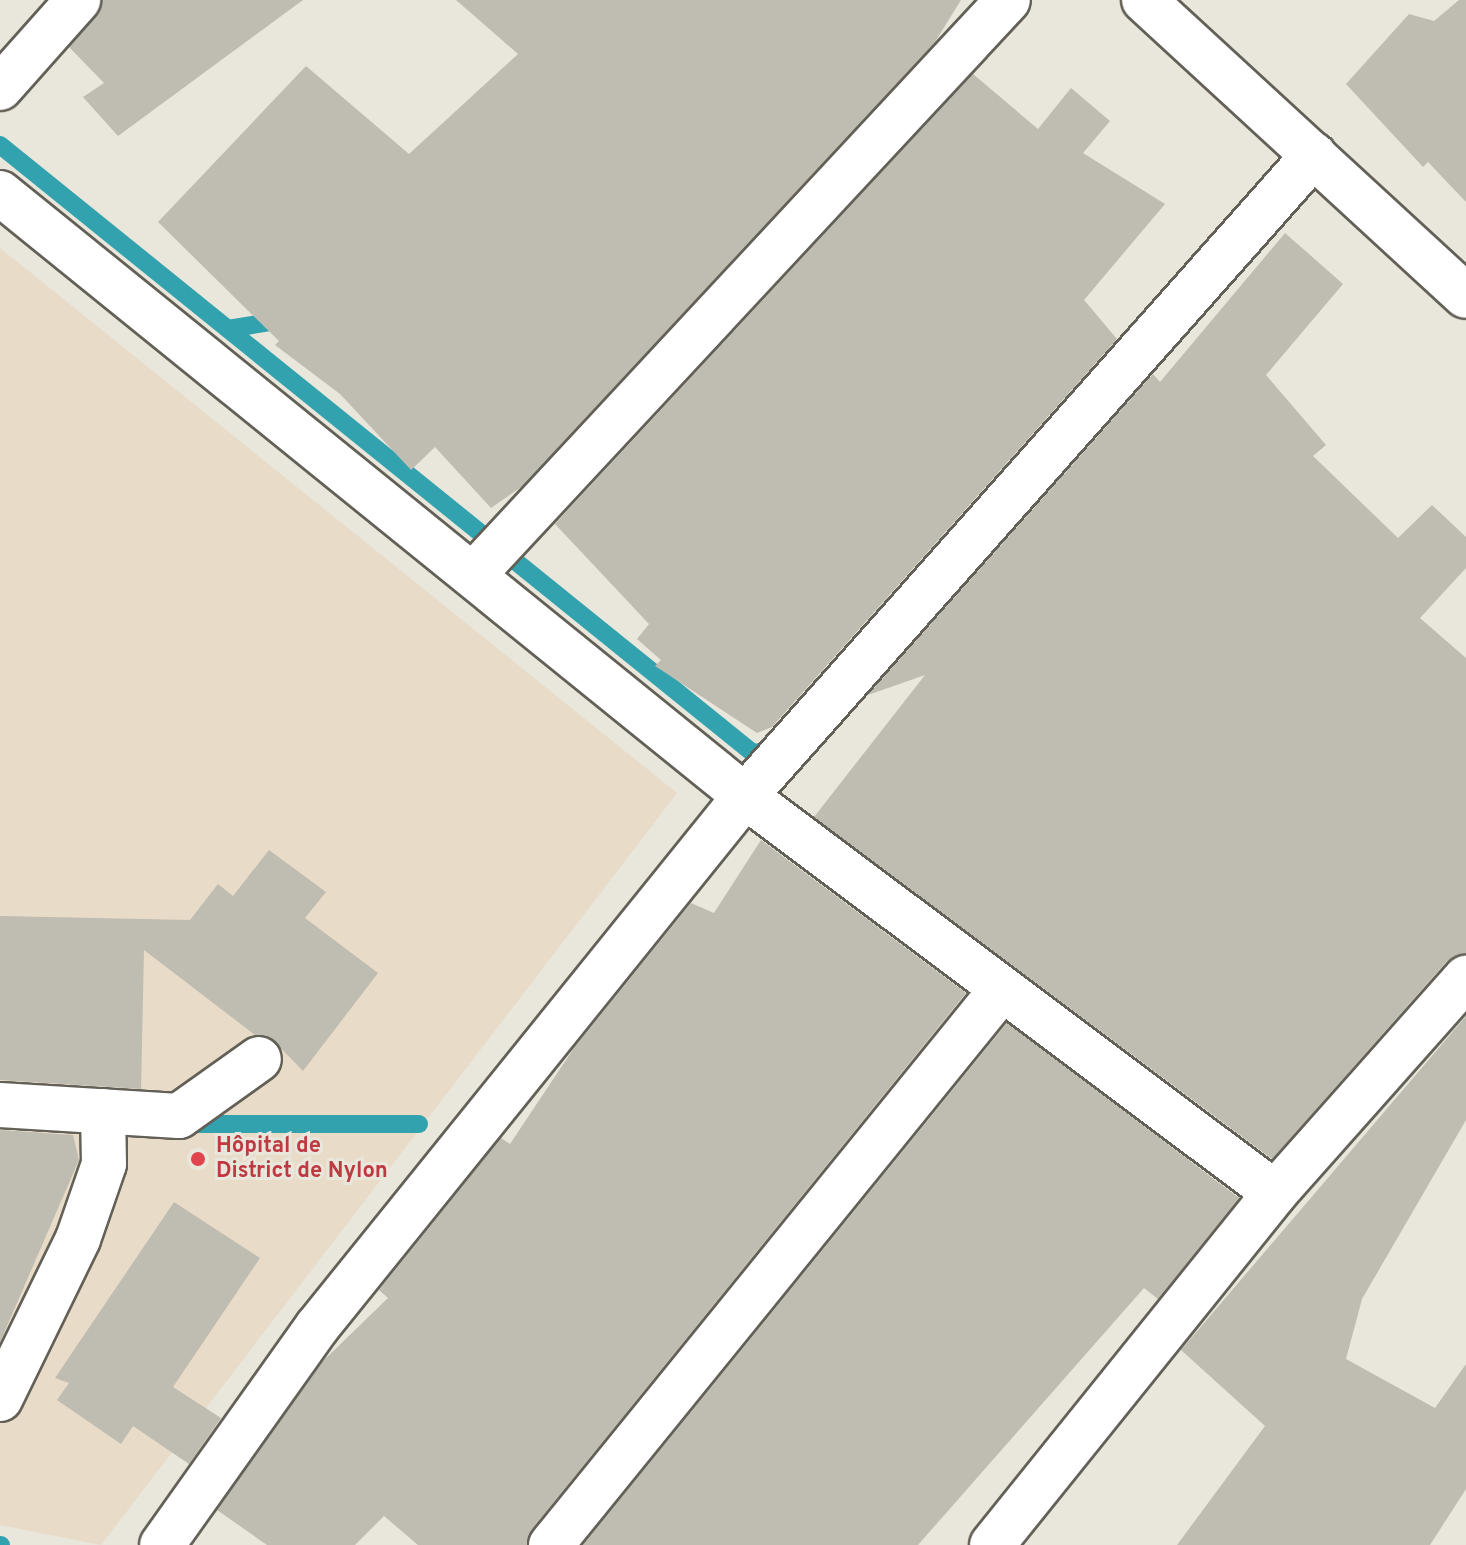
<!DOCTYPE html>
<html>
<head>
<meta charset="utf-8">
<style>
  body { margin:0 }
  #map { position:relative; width:1466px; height:1545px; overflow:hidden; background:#e9e6db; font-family:Overpass,sans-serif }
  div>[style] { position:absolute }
  .medical>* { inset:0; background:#e8dbc7 }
  .stream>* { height:18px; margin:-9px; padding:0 9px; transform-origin:9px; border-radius:9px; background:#31a2ae }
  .building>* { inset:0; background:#bfbcb2 }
  .roads { filter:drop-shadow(2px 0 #636057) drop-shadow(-2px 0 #636057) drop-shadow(0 2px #636057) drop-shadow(0 -2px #636057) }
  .minor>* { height:44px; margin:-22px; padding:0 22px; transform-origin:22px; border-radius:22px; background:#fff }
  .dots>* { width:22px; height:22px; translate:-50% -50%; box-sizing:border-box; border:4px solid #e9e6db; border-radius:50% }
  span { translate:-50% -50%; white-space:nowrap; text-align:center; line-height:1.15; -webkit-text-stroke:6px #e9e6db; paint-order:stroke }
  .health-label { font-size:22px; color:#be3a42; font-weight:700 }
  .left { translate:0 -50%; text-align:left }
</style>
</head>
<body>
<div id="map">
  <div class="medical">
    <div style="clip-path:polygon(0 248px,677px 793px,101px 1545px,0 1525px)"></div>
  </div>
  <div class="stream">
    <div style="left:0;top:145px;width:968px;rotate:38.92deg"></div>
    <div style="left:753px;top:753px;width:24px;rotate:-7deg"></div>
    <div style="left:228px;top:329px;width:56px;rotate:-9.3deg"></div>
    <div style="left:181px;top:1124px;width:238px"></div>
    <div style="left:0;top:1545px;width:1px"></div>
  </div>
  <div class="building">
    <div style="clip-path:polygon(102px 0,303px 0,118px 136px,83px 97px,104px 83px,69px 47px)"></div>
    <div style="clip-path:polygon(456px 0,961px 0,935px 42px,521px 487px,491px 508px,435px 447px,411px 470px,340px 394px,275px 345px,279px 341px,158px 222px,306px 66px,409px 154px,518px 54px)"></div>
    <div style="clip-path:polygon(1459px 0,1466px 0,1466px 202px,1428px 162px,1423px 167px,1346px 84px,1409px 14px,1434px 21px)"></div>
    <div style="clip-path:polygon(973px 74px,1038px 129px,1071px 88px,1110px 121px,1083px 153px,1165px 204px,1084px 300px,1117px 339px,772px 727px,757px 733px,655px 666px,661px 660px,637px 639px,649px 624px,555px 524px)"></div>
    <div style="clip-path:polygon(1285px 233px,1343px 284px,1266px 375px,1326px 445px,1313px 456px,1398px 538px,1432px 505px,1466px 537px,1466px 568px,1420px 618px,1466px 658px,1466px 954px,1447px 961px,1272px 1159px,814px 817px,925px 675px,868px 695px,1153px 374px,1160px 382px)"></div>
    <div style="clip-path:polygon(761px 840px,966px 993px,532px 1529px,527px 1545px,418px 1545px,384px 1516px,355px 1545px,267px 1545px,217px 1510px,323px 1361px,388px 1298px,379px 1290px,501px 1138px,510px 1144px,574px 1048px,691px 903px,714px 913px)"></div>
    <div style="clip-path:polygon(269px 850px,326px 892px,305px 918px,378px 973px,303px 1071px,270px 1037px,255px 1035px,144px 950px,141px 1089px,0 1080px,0 916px,190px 920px,218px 884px,233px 896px)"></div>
    <div style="clip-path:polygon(1466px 1016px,1466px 1120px,1362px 1299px,1346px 1359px,1435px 1408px,1466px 1364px,1466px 1489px,1430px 1545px,1177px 1545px,1265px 1426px,1181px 1350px)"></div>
    <div style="clip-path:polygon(1007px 1023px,1239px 1198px,1158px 1299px,1144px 1288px,918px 1545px,583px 1545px)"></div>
    <div style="clip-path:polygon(0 1130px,73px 1135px,79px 1160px,0 1342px)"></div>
    <div style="clip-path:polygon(174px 1202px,260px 1258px,173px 1387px,221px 1418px,189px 1464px,133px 1426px,121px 1444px,57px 1400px,69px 1383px,55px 1378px)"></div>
  </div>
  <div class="roads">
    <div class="minor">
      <div style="left:1144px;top:0;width:437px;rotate:42.6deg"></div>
      <div style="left:0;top:88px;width:118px;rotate:-48.4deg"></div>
      <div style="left:0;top:193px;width:958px;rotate:38.99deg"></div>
      <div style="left:745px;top:796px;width:662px;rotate:36.84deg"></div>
      <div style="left:473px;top:575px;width:785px;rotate:-47.06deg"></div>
      <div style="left:0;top:1105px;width:179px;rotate:3.5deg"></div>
      <div style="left:179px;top:1116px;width:98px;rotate:-35.5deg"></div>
      <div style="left:0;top:1399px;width:178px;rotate:-64deg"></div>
      <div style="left:78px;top:1239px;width:79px;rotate:-70.9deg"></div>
      <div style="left:104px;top:1164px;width:53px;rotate:-91.1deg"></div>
      <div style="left:162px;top:1545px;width:267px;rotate:-54.6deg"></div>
      <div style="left:317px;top:1327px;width:682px;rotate:-51.13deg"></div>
      <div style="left:745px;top:796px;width:857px;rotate:-48.41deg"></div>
      <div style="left:551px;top:1545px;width:716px;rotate:-50.95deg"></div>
      <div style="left:992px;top:1545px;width:452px;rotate:-51.2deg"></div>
      <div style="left:1275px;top:1193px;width:288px;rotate:-48.4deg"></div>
    </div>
  </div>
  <div class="dots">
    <div style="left:198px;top:1159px;background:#e0444e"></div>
  </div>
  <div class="health-label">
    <span class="left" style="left:216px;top:1159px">Hôpital de<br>District de Nylon</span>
  </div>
</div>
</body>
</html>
